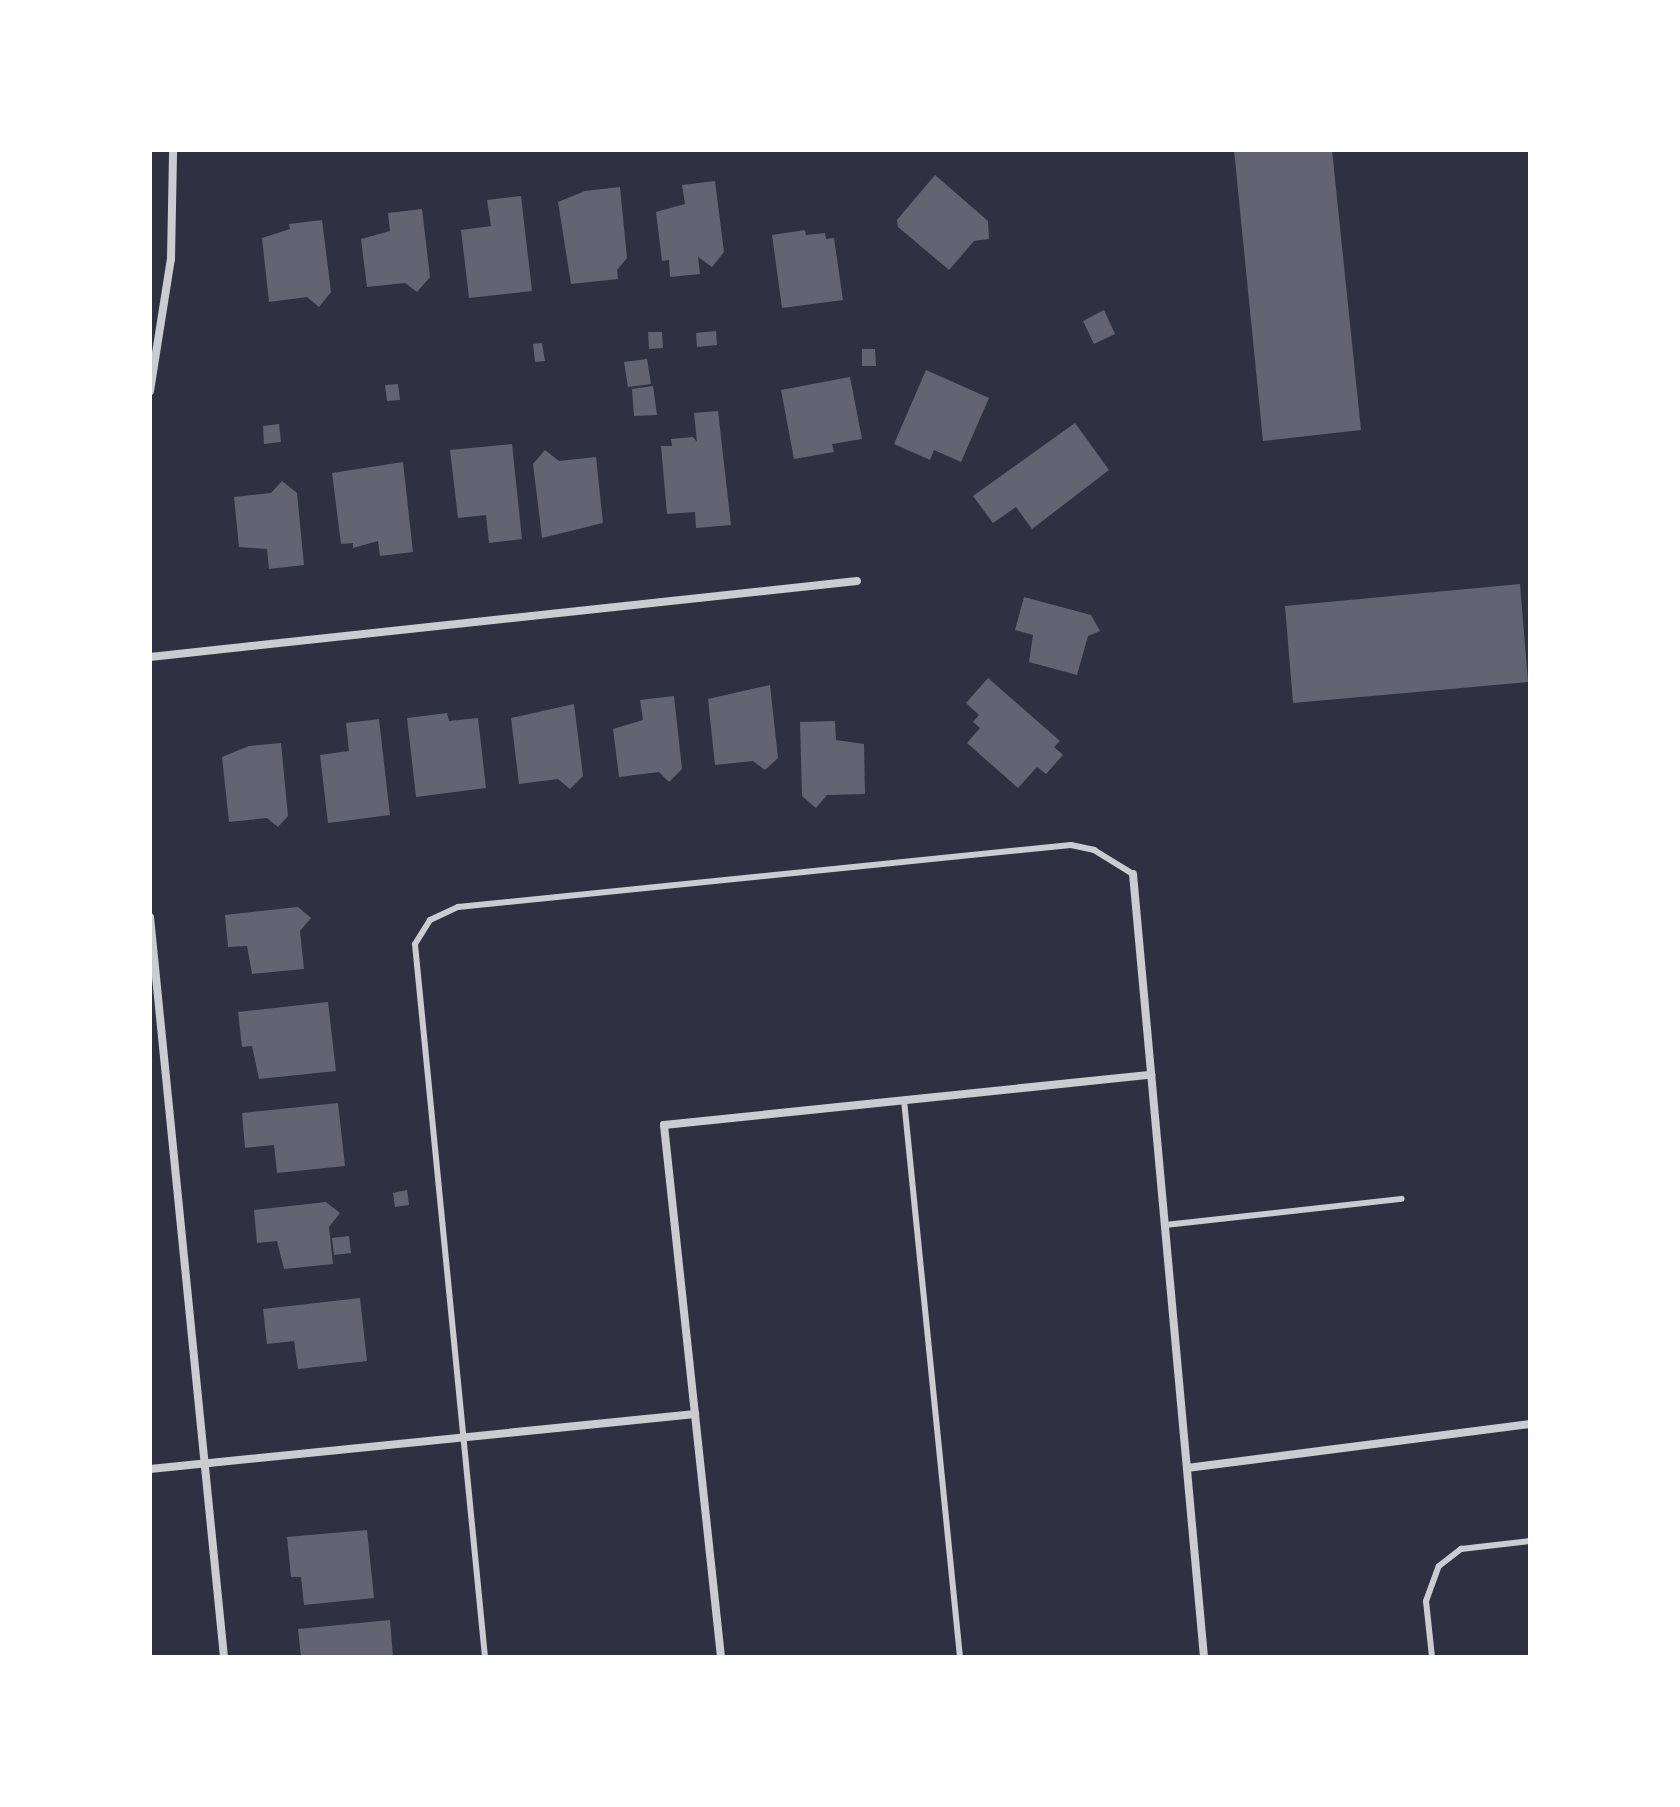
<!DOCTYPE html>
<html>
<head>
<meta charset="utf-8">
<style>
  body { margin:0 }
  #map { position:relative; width:1680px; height:1807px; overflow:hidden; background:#2d3142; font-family:"Fira Sans",sans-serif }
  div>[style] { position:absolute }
  .building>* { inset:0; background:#626471 }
  .service>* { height:6px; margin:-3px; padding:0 3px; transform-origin:3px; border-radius:3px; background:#caccd0 }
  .minor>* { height:8px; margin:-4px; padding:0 4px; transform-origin:4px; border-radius:4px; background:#caccd0 }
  span { translate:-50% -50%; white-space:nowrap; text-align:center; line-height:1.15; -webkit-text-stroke:8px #fff; paint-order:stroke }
  .frame { position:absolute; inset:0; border:152px solid #fff; pointer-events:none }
</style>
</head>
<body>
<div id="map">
  <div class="building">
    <div style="clip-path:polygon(1234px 150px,1332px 150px,1361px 430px,1263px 441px)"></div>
    <div style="clip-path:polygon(935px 175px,988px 221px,989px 239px,974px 241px,949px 270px,898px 227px,897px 220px)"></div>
    <div style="clip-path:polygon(715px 181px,724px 252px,712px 267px,698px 257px,700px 274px,670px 277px,669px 260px,662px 261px,656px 212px,685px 204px,682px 185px)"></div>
    <div style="clip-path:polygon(620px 187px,627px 258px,617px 270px,618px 279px,571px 284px,558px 202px,585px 191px)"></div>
    <div style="clip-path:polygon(521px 196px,532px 291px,469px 298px,461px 230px,491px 226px,487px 200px)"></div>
    <div style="clip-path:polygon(422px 209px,430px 277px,417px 292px,405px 283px,367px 287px,361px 239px,390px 231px,388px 213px)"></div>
    <div style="clip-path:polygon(322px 220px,331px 292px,319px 307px,307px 297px,269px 302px,262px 238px,290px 229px,289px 224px)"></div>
    <div style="clip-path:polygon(805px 230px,806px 235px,825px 233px,826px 239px,834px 238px,843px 300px,782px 308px,772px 235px)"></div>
    <div style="clip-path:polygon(1104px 310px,1115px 334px,1094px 344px,1083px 321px)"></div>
    <div style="clip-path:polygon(716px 331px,717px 345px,697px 347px,696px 333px)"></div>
    <div style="clip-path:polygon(648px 332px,662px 332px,663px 348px,649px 349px)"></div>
    <div style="clip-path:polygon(542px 343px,545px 361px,535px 362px,533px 344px)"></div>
    <div style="clip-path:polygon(862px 349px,875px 349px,876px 366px,862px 366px)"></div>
    <div style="clip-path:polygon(647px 359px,651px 384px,628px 387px,624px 362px)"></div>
    <div style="clip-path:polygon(926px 370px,989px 398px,961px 462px,934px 450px,930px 460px,894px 444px)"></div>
    <div style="clip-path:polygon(850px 377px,862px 439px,832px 444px,834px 452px,794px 459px,781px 390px)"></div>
    <div style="clip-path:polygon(398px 384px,400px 400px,387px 401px,385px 385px)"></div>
    <div style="clip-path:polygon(653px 386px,657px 415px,634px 416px,632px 389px)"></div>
    <div style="clip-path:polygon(718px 411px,731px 525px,696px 528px,695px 512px,667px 514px,661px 446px,672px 446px,671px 439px,693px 437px,697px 442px,694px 413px)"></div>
    <div style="clip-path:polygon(1075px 423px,1109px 470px,1032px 529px,1016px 507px,993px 523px,973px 496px)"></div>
    <div style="clip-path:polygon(279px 424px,281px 442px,264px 444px,263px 426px)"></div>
    <div style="clip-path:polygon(512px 444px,522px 539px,489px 543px,486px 515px,458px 518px,450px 450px)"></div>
    <div style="clip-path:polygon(545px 450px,559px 461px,596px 457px,603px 523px,542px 538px,533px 464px)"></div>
    <div style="clip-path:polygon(403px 462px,413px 552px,380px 556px,378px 541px,353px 548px,353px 543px,341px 544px,332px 473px)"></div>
    <div style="clip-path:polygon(282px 481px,297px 493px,304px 565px,269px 569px,267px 549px,239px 547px,234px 497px,271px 493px)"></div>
    <div style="clip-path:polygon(1520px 584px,1528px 682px,1293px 703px,1285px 606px)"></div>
    <div style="clip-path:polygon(1024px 597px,1091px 615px,1100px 631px,1088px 636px,1077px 675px,1029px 662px,1033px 635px,1015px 630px)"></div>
    <div style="clip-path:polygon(988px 678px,1060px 741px,1054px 747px,1063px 755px,1046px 774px,1037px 767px,1018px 788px,967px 743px,980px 728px,973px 722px,979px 715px,966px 703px)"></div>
    <div style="clip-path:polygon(770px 685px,778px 758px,765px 770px,753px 761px,715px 765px,708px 699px)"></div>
    <div style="clip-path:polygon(674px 696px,682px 769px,669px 782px,659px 772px,619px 777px,613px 729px,643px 720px,640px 700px)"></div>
    <div style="clip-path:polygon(574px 704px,583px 776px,570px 789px,558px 779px,519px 784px,511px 718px)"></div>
    <div style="clip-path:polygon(447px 713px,449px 721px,478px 718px,486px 788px,416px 797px,407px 718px)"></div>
    <div style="clip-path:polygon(379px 719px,390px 815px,328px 823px,320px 755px,349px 751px,346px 723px)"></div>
    <div style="clip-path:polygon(835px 721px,836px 740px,864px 744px,865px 794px,827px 795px,816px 808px,802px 796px,800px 722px)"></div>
    <div style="clip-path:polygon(281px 743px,288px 816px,278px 827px,267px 818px,229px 822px,222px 757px,249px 746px)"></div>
    <div style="clip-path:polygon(298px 907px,311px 918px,300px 931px,304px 969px,252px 974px,247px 946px,228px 947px,225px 915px)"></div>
    <div style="clip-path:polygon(328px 1002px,336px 1071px,259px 1079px,252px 1046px,242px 1047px,238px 1012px)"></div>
    <div style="clip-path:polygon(338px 1103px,345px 1166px,277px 1173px,274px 1145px,245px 1148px,242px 1113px)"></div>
    <div style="clip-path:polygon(407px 1190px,409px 1205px,395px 1207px,393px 1193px)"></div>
    <div style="clip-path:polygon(326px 1202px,340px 1213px,329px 1227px,333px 1264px,284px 1269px,277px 1241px,257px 1243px,254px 1210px)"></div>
    <div style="clip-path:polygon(349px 1236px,351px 1253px,334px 1255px,332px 1238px)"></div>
    <div style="clip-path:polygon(360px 1298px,367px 1361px,298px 1369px,294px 1341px,267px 1344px,263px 1309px)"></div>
    <div style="clip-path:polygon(367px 1530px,374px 1598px,304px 1605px,301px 1577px,291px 1577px,287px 1537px)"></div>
    <div style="clip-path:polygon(390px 1620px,393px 1657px,301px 1657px,298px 1629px)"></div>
  </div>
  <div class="service">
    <div style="left:904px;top:1100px;width:560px;rotate:84.26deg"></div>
    <div style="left:1165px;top:1225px;width:238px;rotate:-6.3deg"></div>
    <div style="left:485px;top:1657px;width:716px;rotate:-95.61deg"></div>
    <div style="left:415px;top:944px;width:28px;rotate:-58deg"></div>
    <div style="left:430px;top:920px;width:31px;rotate:-25deg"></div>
    <div style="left:458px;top:907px;width:616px;rotate:-5.78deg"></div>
    <div style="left:1071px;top:845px;width:24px;rotate:12deg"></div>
    <div style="left:1094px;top:850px;width:46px;rotate:31.6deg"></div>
    <div style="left:1432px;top:1657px;width:56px;rotate:-96.1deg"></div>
    <div style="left:1426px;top:1601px;width:37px;rotate:-70deg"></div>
    <div style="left:1439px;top:1566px;width:28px;rotate:-38deg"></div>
    <div style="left:1461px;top:1549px;width:69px;rotate:-6.6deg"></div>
  </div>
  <div class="minor">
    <div style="left:150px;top:391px;width:134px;rotate:-81deg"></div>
    <div style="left:171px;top:259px;width:109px;rotate:-88.9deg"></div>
    <div style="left:150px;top:657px;width:711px;rotate:-6.14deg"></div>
    <div style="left:1133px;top:874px;width:786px;rotate:84.82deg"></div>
    <div style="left:150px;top:917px;width:744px;rotate:84.29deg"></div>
    <div style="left:1187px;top:1468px;width:346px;rotate:-7.3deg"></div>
    <div style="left:150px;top:1469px;width:548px;rotate:-5.76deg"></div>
    <div style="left:721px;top:1657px;width:535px;rotate:-96.12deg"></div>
    <div style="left:664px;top:1125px;width:490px;rotate:-5.9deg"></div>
  </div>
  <div class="frame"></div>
</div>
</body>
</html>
